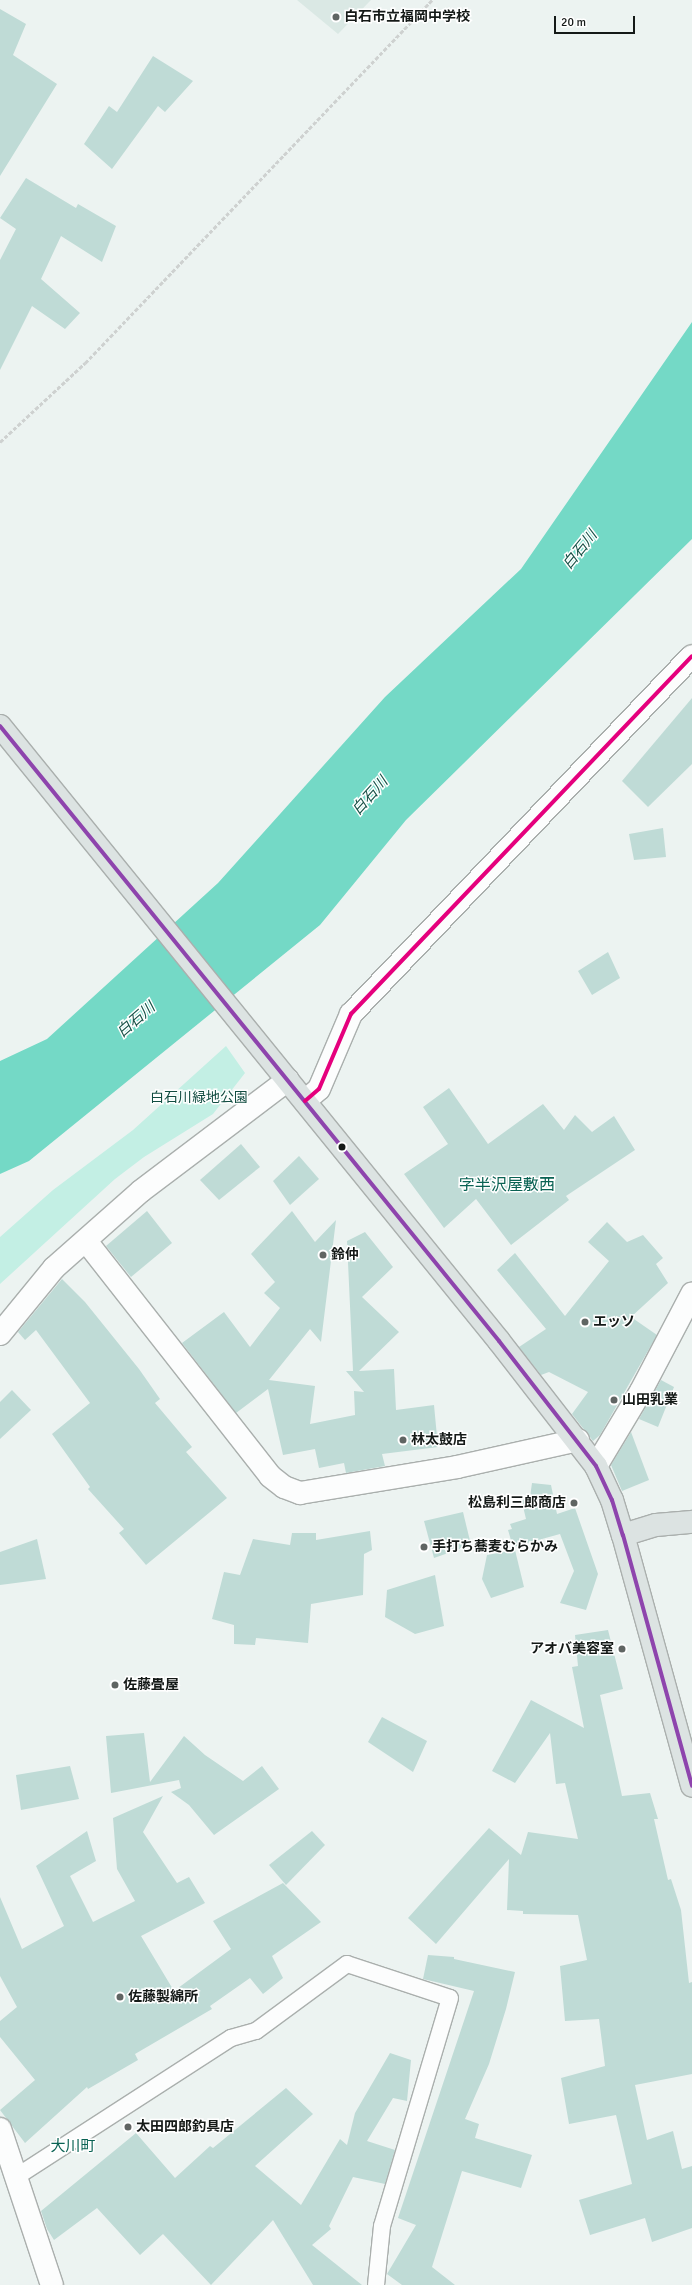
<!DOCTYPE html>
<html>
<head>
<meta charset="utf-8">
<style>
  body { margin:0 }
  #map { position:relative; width:692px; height:2285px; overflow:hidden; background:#ecf3f1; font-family:Signika,"Noto Sans JP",sans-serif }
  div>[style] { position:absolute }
  .built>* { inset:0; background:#dae8e4 }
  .green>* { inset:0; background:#c3efe4 }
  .water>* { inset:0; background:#74d9c6 }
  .building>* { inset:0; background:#bfdbd6 }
  .path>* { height:2.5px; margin-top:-1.25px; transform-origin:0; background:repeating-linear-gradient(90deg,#ced1d0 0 4px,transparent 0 6px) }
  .roads { filter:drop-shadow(1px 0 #aaafad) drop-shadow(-1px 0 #aaafad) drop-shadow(0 1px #aaafad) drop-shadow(0 -1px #aaafad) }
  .service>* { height:16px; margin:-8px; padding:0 8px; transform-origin:8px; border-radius:8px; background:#fcfdfd }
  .minor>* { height:22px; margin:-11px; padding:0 11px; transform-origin:11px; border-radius:11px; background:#fcfdfd }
  .primary>* { height:22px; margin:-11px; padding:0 11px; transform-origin:11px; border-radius:11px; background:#dce3e2 }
  .bus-1>* { height:4px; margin:-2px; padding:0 2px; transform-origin:2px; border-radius:2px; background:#8e44ad }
  .bus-2>* { height:4px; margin:-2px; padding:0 2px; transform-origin:2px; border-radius:2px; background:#e5007d }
  .dots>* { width:11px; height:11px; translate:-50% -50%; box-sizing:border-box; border:2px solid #fff; border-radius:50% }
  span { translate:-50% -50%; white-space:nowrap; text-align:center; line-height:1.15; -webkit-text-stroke:3px #fff; paint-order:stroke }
  .poi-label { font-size:14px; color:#141917; font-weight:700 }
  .left { translate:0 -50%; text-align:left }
  .right { translate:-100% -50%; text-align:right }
  .park-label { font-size:14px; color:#124d41 }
  .water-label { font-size:15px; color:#175146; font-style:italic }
  .neighbourhood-label { font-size:15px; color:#096253 }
  .quarter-label { font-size:16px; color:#096253 }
  .scale { position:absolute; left:554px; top:16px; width:81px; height:18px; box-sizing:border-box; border:2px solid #141917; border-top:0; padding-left:5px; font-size:12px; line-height:14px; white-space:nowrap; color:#141917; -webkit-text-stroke:3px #fff; paint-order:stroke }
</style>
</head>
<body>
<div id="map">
  <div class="built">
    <div style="clip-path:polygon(297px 0,371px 0,338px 34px)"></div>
  </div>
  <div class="green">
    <div style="clip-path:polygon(226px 1046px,245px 1073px,213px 1114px,144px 1157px,115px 1179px,0 1284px,0 1237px,53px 1190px,133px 1130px)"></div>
  </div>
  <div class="water">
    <div style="clip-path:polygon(692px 322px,692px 539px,406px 820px,320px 925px,29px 1161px,0 1174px,0 1061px,47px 1039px,218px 883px,385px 697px,521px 569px)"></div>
  </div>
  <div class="building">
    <div style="clip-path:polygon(0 9px,26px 24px,13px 55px,57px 84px,0 176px)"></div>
    <div style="clip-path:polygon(153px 56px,193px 81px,165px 112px,158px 106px,112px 169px,84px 144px,109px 106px,117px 112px)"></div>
    <div style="clip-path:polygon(26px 178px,76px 208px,78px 204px,116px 226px,102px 262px,61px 236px,41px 279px,80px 313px,65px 329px,32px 306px,0 370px,0 260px,16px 229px,0 218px)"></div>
    <div style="clip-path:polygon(692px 698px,692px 764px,648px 807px,622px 781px)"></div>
    <div style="clip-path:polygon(663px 828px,666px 857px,634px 860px,629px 834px)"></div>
    <div style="clip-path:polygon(608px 952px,620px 978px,592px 995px,578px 971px)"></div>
    <div style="clip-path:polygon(449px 1088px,488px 1144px,543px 1104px,564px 1130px,575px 1115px,592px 1132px,614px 1116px,635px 1150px,566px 1196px,569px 1200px,511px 1245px,476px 1199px,444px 1228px,404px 1174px,448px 1144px,423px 1107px)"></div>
    <div style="clip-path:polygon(241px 1144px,260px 1167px,219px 1200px,200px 1180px)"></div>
    <div style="clip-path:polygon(299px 1156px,319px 1179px,290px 1205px,273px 1181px)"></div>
    <div style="clip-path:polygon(147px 1211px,172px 1243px,131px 1277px,106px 1246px)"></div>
    <div style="clip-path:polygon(292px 1211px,315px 1242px,336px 1220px,321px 1342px,310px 1329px,269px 1380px,315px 1386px,310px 1424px,355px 1415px,354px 1391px,364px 1392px,346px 1371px,353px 1371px,347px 1241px,365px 1232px,393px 1267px,362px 1297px,399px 1332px,359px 1371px,394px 1369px,396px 1410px,434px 1405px,438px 1447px,382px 1454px,385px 1466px,346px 1473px,344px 1463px,319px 1468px,315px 1449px,283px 1455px,268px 1389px,236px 1413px,182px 1343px,224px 1312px,250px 1347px,280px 1308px,264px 1293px,275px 1282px,251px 1254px)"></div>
    <div style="clip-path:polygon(607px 1222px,627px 1242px,643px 1235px,663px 1258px,656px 1264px,668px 1283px,631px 1317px,657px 1335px,600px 1435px,593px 1441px,572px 1414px,588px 1392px,549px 1372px,541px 1375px,519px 1347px,546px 1329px,497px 1270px,515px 1253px,565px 1316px,609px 1261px,588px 1242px)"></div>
    <div style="clip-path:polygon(62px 1279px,85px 1302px,139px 1369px,160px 1399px,155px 1403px,192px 1447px,186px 1452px,227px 1498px,146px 1565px,119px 1533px,124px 1529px,88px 1489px,90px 1487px,52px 1434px,90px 1403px,36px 1330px,25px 1340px,18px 1332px)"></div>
    <div style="clip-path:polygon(661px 1380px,674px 1387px,658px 1427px,639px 1419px)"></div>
    <div style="clip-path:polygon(12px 1390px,31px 1410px,0 1439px,0 1402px)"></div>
    <div style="clip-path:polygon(631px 1432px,649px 1480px,622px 1491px,611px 1465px)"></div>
    <div style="clip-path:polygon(532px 1483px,551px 1485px,557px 1514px,575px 1508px,598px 1574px,586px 1610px,560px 1603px,574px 1571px,560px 1534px,513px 1547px,508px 1530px,512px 1529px,510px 1524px,526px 1519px,521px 1498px,530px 1497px)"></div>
    <div style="clip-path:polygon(463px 1512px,471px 1545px,434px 1558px,424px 1521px)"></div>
    <div style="clip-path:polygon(370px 1531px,372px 1550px,364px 1554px,363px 1595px,311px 1604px,308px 1643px,256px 1638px,255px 1645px,234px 1644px,234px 1625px,212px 1619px,224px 1572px,240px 1575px,253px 1539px,290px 1545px,292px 1533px,316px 1533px,316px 1540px)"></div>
    <div style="clip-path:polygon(37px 1539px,46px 1579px,0 1585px,0 1552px)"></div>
    <div style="clip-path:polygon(515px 1550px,524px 1587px,491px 1598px,482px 1579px,487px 1555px)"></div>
    <div style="clip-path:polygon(435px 1575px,444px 1626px,415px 1634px,385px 1617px,387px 1590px)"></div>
    <div style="clip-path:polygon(608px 1630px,623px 1689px,600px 1695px,622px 1796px,650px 1793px,658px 1819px,654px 1819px,668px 1880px,671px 1879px,681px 1910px,689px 1983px,692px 1982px,692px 2074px,635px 2085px,647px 2140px,673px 2131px,682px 2169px,692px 2166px,692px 2228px,652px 2242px,645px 2218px,590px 2235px,579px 2200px,632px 2184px,616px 2115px,569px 2124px,561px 2078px,605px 2066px,599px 2019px,565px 2021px,560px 1966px,587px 1960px,578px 1915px,523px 1914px,523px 1911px,507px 1910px,509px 1859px,436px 1944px,408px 1918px,489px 1828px,521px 1855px,528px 1832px,578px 1839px,565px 1783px,556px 1784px,550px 1733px,515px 1783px,492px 1771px,531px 1700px,584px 1728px,572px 1667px,578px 1666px,575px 1635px)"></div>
    <div style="clip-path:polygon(382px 1717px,427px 1741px,413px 1772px,368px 1742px)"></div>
    <div style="clip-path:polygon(144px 1733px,150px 1782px,184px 1736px,205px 1755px,243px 1781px,262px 1766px,279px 1789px,214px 1835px,189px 1805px,171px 1792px,181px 1788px,179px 1780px,111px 1793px,106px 1736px)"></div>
    <div style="clip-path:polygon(70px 1766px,79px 1799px,21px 1810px,16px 1775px)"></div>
    <div style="clip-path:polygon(163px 1796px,143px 1832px,177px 1883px,189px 1877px,205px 1903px,141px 1936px,174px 1991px,231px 1949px,213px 1921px,283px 1883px,321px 1922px,272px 1956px,283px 1978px,263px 1994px,250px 1978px,210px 2006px,212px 2009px,135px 2054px,138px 2060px,88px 2089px,87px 2087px,25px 2143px,0 2110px,35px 2080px,0 2037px,0 2021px,17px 2007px,0 1976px,0 1897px,22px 1949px,64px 1926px,36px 1866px,87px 1831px,96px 1861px,70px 1876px,93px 1922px,135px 1901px,117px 1869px,113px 1818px)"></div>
    <div style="clip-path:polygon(312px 1831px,325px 1845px,286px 1885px,269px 1865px)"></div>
    <div style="clip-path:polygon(428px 1955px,454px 1957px,454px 1959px,515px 1972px,506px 2009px,489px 2064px,465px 2119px,479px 2124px,475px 2138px,532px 2155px,521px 2188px,462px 2171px,432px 2267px,455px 2285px,402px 2285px,387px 2274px,416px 2225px,398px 2218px,474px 1991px,423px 1979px)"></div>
    <div style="clip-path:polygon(390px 2053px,411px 2060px,407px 2101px,393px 2098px,367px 2141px,395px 2150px,385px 2184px,353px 2177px,329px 2226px,331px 2229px,312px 2245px,362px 2285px,313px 2285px,273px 2220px,211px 2285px,163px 2234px,140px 2255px,97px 2208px,54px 2240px,47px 2229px,41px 2211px,136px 2133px,175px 2178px,210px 2146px,213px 2148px,286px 2088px,313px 2114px,255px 2166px,301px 2205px,340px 2139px,347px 2145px,355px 2113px)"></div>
  </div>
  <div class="path">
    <div style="left:0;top:442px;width:116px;rotate:-42.9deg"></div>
    <div style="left:85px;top:363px;width:502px;rotate:-46.29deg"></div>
  </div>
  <div class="roads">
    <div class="service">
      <div style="left:16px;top:2177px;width:256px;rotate:-32.9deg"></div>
      <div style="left:231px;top:2038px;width:26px;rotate:-16deg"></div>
      <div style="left:256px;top:2031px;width:113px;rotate:-36.4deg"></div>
      <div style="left:347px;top:1964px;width:108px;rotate:18.3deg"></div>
      <div style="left:450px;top:1998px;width:238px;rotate:106.6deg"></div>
      <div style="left:382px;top:2226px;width:59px;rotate:95.8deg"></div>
    </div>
    <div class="minor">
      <div style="left:305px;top:1101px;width:18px;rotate:-41deg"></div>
      <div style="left:319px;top:1089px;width:82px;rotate:-66.9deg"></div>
      <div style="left:351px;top:1014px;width:494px;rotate:-46.4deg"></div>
      <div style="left:86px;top:1241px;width:298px;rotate:51.9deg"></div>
      <div style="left:270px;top:1476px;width:18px;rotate:38deg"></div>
      <div style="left:284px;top:1487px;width:17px;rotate:21deg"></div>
      <div style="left:300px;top:1493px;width:159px;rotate:-9.4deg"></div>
      <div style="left:457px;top:1467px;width:124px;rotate:-12.6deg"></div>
      <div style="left:0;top:1334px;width:85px;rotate:-50.7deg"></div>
      <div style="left:54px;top:1268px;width:116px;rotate:-41.5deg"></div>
      <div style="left:141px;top:1191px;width:184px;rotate:-37.1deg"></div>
      <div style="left:596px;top:1466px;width:87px;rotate:-59deg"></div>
      <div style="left:641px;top:1391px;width:110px;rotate:-62.3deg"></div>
      <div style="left:0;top:2129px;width:164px;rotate:71.6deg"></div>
    </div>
    <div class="primary">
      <div style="left:0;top:726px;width:792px;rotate:50.94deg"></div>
      <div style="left:499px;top:1341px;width:158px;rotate:52.2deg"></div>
      <div style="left:596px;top:1466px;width:38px;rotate:65deg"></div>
      <div style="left:612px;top:1500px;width:37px;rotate:73deg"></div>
      <div style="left:623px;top:1535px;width:260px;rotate:74.6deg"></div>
      <div style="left:623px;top:1535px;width:34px;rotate:-17deg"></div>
      <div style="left:656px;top:1525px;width:36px;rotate:-5deg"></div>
    </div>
  </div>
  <div class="bus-1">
    <div style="left:0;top:726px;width:792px;rotate:50.94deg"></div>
    <div style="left:499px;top:1341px;width:158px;rotate:52.2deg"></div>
    <div style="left:596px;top:1466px;width:38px;rotate:65deg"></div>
    <div style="left:612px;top:1500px;width:37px;rotate:73deg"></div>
    <div style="left:623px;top:1535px;width:260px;rotate:74.6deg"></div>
  </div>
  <div class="bus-2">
    <div style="left:305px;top:1101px;width:18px;rotate:-41deg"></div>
    <div style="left:319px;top:1089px;width:82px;rotate:-66.9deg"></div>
    <div style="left:351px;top:1014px;width:494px;rotate:-46.4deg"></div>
  </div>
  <div class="dots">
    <div style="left:336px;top:17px;background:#606563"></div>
    <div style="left:342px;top:1147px;background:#141917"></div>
    <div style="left:323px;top:1255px;background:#606563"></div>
    <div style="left:585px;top:1322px;background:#606563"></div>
    <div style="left:614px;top:1400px;background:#606563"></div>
    <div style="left:403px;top:1440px;background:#606563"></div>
    <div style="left:574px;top:1503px;background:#606563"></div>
    <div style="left:424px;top:1547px;background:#606563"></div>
    <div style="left:622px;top:1649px;background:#606563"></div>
    <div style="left:115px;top:1685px;background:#606563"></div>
    <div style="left:120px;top:1997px;background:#606563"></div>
    <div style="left:128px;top:2127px;background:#606563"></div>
  </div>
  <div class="poi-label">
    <span class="left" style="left:344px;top:17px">白石市立福岡中学校</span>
    <span class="left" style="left:331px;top:1255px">鈴仲</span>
    <span class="left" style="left:593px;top:1322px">エッソ</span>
    <span class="left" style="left:622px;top:1400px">山田乳業</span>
    <span class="left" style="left:411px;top:1440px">林太鼓店</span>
    <span class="right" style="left:566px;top:1503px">松島利三郎商店</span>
    <span class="left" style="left:432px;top:1547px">手打ち蕎麦むらかみ</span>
    <span class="right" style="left:614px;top:1649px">アオバ美容室</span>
    <span class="left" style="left:123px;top:1685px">佐藤畳屋</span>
    <span class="left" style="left:128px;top:1997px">佐藤製綿所</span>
    <span class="left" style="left:136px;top:2127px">太田四郎釣具店</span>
  </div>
  <div class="park-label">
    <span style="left:199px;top:1098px">白石川緑地公園</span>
  </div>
  <div class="water-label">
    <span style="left:580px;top:550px;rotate:-51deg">白石川</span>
    <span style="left:370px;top:796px;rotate:-48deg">白石川</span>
    <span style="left:136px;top:1020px;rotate:-41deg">白石川</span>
  </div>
  <div class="neighbourhood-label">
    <span style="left:73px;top:2147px">大川町</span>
  </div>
  <div class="quarter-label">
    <span style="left:507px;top:1185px">字半沢屋敷西</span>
  </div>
  <div class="scale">20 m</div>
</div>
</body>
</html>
